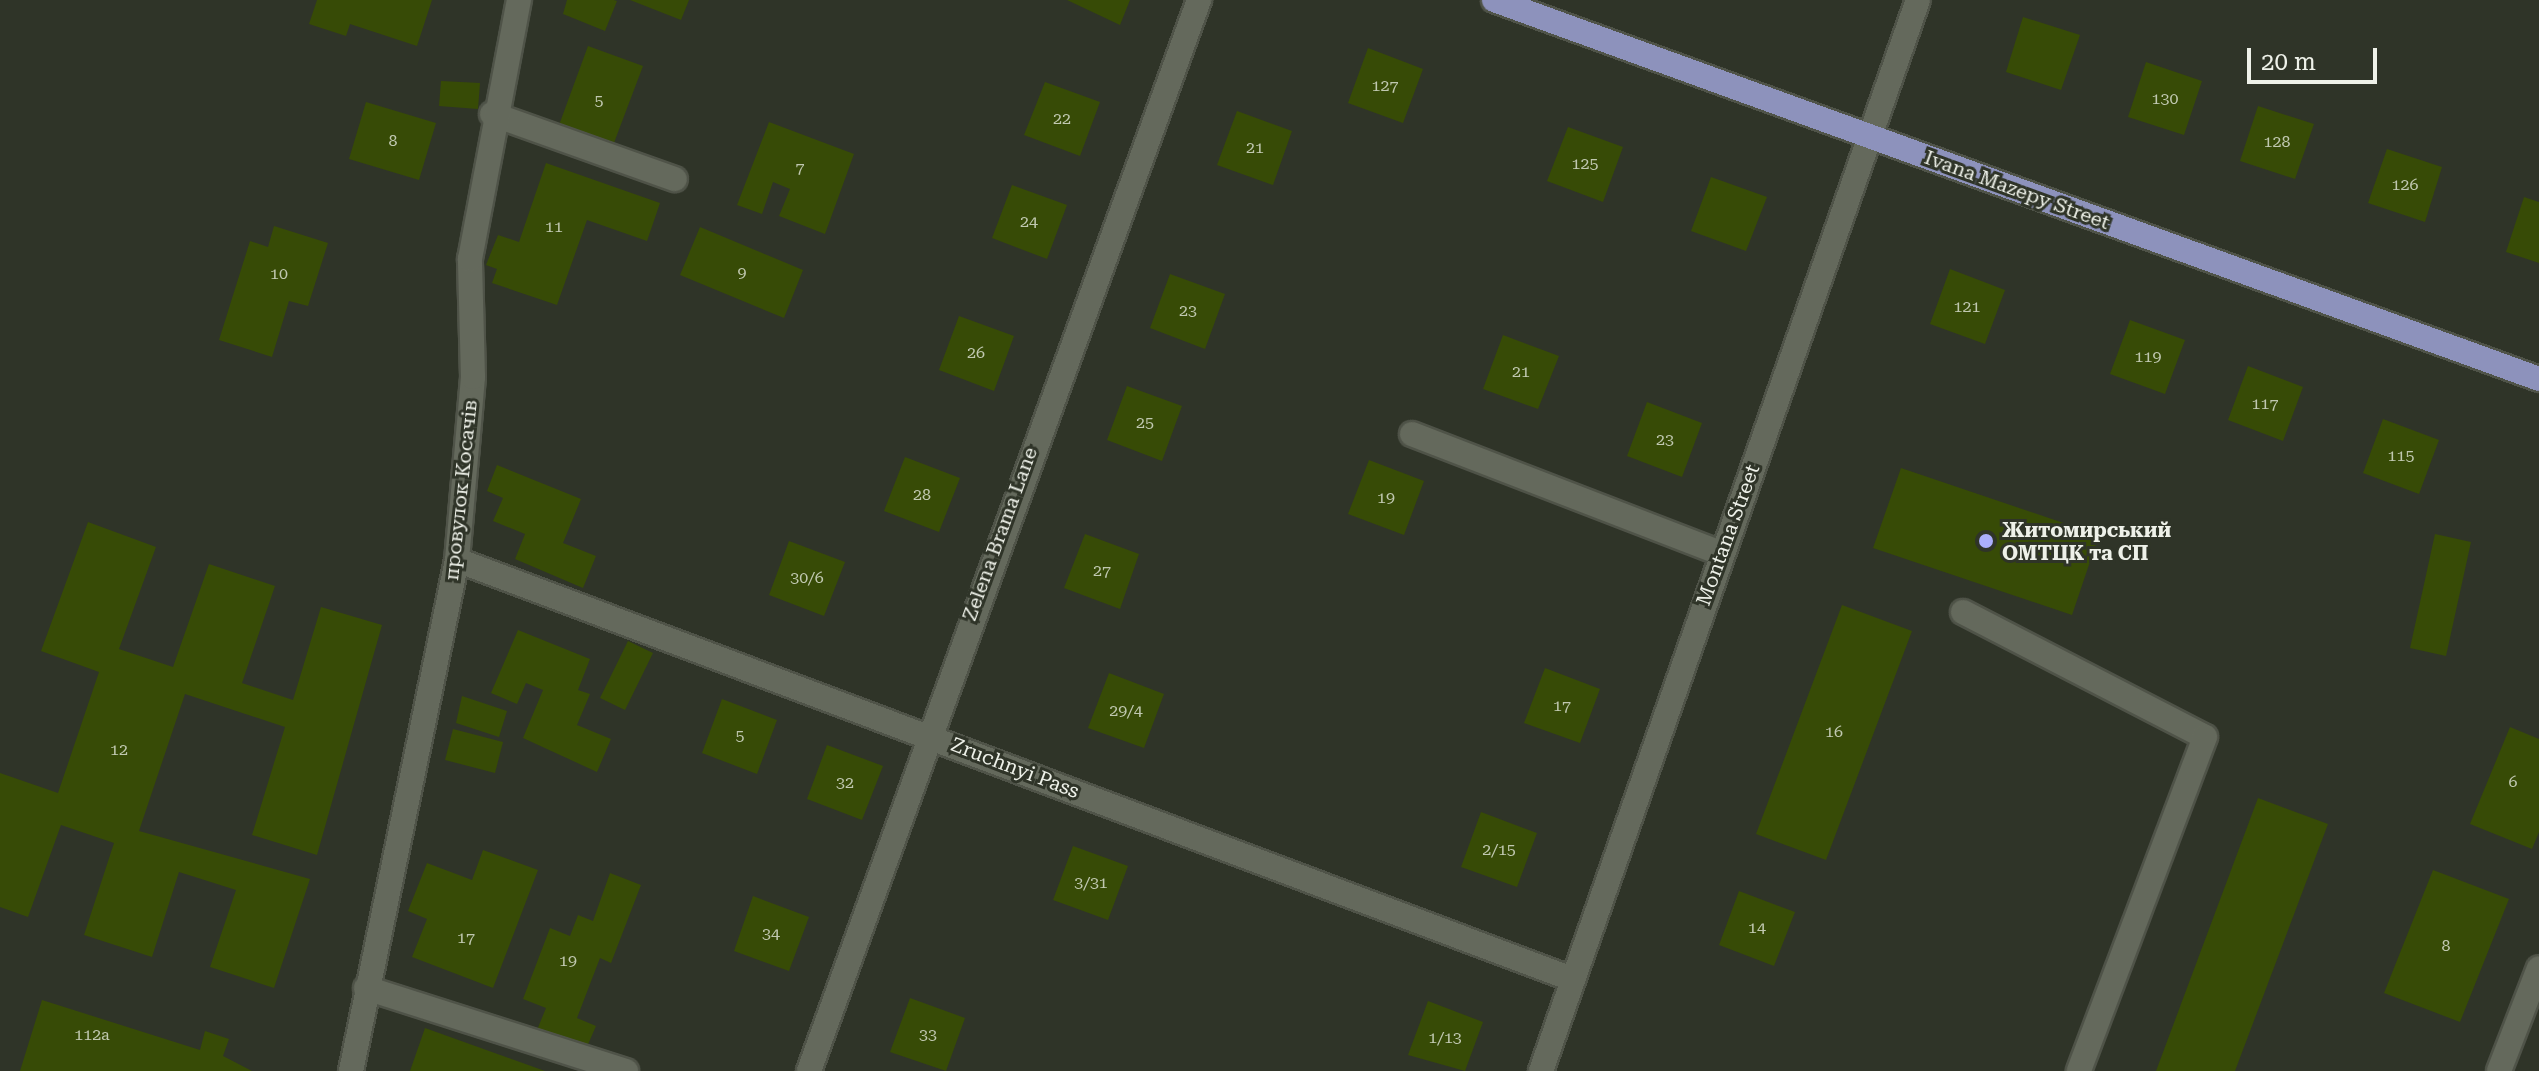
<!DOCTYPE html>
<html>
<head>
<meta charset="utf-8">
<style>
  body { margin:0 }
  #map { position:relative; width:2539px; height:1071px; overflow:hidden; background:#2f3428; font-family:"Roboto Serif",serif }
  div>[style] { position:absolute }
  .building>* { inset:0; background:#374b06 }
  .roads { filter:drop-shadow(2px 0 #4f5348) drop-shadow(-2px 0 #4f5348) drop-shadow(0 2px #4f5348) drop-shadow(0 -2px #4f5348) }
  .minor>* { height:24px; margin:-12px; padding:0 12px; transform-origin:12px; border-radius:12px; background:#64695c }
  .major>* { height:24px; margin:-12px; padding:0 12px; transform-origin:12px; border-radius:12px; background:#8d92bc }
  .dots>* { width:22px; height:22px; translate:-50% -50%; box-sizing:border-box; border:4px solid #2f3428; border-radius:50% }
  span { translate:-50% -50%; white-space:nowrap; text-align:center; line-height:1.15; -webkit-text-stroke:6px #2f3428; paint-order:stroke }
  .number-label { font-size:16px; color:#c0c8b0 }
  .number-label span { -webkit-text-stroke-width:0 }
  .street-label { font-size:20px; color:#eef1e9 }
  .poi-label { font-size:20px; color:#eef1e9; font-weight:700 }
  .left { translate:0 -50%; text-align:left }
  .scale { position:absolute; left:2247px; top:48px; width:130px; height:36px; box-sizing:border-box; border:4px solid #eef1e9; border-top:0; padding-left:10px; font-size:24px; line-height:28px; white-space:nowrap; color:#eef1e9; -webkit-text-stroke:6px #2f3428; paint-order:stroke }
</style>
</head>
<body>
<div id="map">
  <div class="building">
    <div style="clip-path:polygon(317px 0,432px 0,417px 46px,350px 24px,346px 36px,309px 24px)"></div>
    <div style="clip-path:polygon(567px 0,614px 0,617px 1px,605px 31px,563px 14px)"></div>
    <div style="clip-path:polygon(630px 0,689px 0,681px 20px)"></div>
    <div style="clip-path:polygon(1067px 0,1130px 0,1120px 25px)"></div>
    <div style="clip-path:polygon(2023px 17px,2080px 35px,2061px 90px,2006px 72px)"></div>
    <div style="clip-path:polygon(588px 46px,643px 66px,609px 156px,555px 136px)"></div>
    <div style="clip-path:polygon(1368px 48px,1423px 69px,1403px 123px,1348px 103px)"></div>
    <div style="clip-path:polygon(2146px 62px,2202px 81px,2184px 135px,2128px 117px)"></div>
    <div style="clip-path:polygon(441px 81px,480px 83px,478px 109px,439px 106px)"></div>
    <div style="clip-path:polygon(1045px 82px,1100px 102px,1080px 156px,1024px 135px)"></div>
    <div style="clip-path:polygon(366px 102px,436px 123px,419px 180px,349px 159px)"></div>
    <div style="clip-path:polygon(2258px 106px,2314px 124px,2295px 179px,2240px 161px)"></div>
    <div style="clip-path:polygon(1237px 111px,1292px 131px,1273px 185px,1217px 165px)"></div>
    <div style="clip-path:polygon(769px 122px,854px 154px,825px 234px,779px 216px,790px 189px,773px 182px,762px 214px,737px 205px)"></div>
    <div style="clip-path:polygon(1568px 127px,1623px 147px,1603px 202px,1547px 181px)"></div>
    <div style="clip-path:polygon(2387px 149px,2442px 167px,2425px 222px,2368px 203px)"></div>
    <div style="clip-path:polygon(546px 163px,660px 203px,647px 241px,587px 220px,557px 305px,492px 283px,497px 269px,486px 265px,498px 235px,519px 242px)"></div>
    <div style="clip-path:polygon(1711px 177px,1767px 197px,1746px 251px,1691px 231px)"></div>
    <div style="clip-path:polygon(1012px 185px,1067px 205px,1047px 259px,992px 238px)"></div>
    <div style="clip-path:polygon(2524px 197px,2539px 202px,2539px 263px,2506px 252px)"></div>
    <div style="clip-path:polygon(274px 226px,328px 243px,308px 306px,289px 301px,272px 357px,219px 340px,250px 241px,268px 247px)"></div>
    <div style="clip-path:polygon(700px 227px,803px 270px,784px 318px,680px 275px)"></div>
    <div style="clip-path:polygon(1950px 269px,2005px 290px,1985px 344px,1930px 324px)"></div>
    <div style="clip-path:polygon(1170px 274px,1225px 294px,1205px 349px,1150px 328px)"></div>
    <div style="clip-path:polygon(959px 316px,1014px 336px,994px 391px,939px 370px)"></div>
    <div style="clip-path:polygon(2130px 320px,2185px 340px,2165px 394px,2110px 374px)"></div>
    <div style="clip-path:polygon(1503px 335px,1559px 356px,1538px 409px,1483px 389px)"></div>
    <div style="clip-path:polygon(2248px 366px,2303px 387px,2283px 441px,2228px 420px)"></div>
    <div style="clip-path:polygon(1127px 386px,1182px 406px,1162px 461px,1107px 440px)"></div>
    <div style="clip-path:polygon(1647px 402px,1702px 423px,1682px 477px,1627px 456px)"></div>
    <div style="clip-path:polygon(2383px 419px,2439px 440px,2419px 494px,2363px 473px)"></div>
    <div style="clip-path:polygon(905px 457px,960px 478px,939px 532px,884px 511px)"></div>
    <div style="clip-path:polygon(1369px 460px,1424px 481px,1404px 535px,1348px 514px)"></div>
    <div style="clip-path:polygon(497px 465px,581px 499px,563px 543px,596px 556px,583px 588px,515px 559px,525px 534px,493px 521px,503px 498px,487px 491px)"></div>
    <div style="clip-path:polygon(1901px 468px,2099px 535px,2072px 615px,1873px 548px)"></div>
    <div style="clip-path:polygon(88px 522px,156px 547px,119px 649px,173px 667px,209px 564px,275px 586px,242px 683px,293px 700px,321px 607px,382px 625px,317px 855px,252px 835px,285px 727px,185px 694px,139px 831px,310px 879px,274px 988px,210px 967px,236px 890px,179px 872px,152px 957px,84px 935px,114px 843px,61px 825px,28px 917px,0 907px,0 773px,58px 793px,99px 672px,41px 651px)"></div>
    <div style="clip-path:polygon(1085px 534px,1139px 554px,1120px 609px,1064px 588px)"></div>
    <div style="clip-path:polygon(2435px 534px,2471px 542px,2446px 656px,2410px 648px)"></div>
    <div style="clip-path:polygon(789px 541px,845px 562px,824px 616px,769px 595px)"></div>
    <div style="clip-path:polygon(1842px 605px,1912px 631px,1826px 860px,1756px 834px)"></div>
    <div style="clip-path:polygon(518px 630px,590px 659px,578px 690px,590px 694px,577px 725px,611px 739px,597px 772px,523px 738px,543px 690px,526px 683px,517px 704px,491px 693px)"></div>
    <div style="clip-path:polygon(628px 641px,653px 653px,625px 710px,600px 698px)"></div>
    <div style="clip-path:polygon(1545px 668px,1600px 689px,1580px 743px,1524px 723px)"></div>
    <div style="clip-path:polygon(1109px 673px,1164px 694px,1144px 748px,1088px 728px)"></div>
    <div style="clip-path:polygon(462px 696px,507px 711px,499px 737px,456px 723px)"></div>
    <div style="clip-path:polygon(722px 699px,777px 720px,757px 774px,702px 753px)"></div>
    <div style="clip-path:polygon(2510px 727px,2539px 739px,2539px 832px,2532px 849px,2470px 824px)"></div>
    <div style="clip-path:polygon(453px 729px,503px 742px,495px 773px,445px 760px)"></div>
    <div style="clip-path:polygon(827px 745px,883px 766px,862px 820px,807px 799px)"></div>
    <div style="clip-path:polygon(2258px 798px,2328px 824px,2235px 1071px,2156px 1071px)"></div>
    <div style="clip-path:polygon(1481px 812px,1537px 833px,1517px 887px,1461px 867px)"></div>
    <div style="clip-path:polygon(1073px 846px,1128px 866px,1108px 920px,1053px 900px)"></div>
    <div style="clip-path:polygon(483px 850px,538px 870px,493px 988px,412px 957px,427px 919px,408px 911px,427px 863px,472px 880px)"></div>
    <div style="clip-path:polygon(2433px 870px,2509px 899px,2460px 1022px,2384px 993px)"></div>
    <div style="clip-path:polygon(610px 873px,641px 885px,611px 963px,600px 958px,577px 1018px,596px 1026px,586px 1049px,537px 1030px,546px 1008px,523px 999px,550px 928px,570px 936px,578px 915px,593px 921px)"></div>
    <div style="clip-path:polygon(1739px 891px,1795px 912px,1774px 966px,1719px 945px)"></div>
    <div style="clip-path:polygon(753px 896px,809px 917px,789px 971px,734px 951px)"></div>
    <div style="clip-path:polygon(910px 998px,965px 1018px,946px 1071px,890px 1052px)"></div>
    <div style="clip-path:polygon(42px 1000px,200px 1050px,205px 1031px,229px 1039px,223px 1056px,252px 1071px,20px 1071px)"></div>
    <div style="clip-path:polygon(1428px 1001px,1483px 1022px,1465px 1071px,1408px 1055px)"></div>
    <div style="clip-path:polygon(425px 1028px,545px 1071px,410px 1071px)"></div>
  </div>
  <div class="roads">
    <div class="minor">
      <div style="left:492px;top:114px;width:194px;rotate:19.6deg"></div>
      <div style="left:1412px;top:434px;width:331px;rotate:21.1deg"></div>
      <div style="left:457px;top:560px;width:1191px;rotate:20.6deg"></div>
      <div style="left:1963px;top:612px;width:272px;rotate:27.3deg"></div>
      <div style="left:2205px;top:737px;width:357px;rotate:110.7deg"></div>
      <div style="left:366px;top:988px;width:273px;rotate:17.7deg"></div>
      <div style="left:351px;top:1071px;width:522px;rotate:-78.28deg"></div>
      <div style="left:457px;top:560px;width:184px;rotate:-85deg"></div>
      <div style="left:473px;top:377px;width:118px;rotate:-91.5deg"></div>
      <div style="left:470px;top:259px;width:264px;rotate:-79.3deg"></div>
      <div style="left:809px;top:1071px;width:1140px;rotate:-69.99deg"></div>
      <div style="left:1541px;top:1071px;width:1135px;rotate:-70.61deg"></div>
      <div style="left:2499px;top:1071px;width:110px;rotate:-68.8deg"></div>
    </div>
    <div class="major">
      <div style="left:1494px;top:0;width:1112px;rotate:19.93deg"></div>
    </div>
  </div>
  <div class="dots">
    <div style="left:1986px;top:541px;background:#abaffb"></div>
  </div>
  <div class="number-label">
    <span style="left:1385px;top:86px">127</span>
    <span style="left:2165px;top:99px">130</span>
    <span style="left:599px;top:101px">5</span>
    <span style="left:1062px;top:119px">22</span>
    <span style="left:393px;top:141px">8</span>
    <span style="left:2277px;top:142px">128</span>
    <span style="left:1255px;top:148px">21</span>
    <span style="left:1585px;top:164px">125</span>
    <span style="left:800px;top:168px">7</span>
    <span style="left:2405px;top:185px">126</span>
    <span style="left:1029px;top:222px">24</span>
    <span style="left:554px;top:227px">11</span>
    <span style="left:742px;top:273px">9</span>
    <span style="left:279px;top:274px">10</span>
    <span style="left:1967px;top:307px">121</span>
    <span style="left:1188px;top:311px">23</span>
    <span style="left:976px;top:353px">26</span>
    <span style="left:2148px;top:357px">119</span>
    <span style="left:1521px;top:372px">21</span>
    <span style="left:2265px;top:404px">117</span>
    <span style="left:1145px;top:423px">25</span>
    <span style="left:1665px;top:440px">23</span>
    <span style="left:2401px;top:456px">115</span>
    <span style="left:922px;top:495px">28</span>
    <span style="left:1386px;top:498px">19</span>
    <span style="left:1102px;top:571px">27</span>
    <span style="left:807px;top:578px">30/6</span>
    <span style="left:1562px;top:706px">17</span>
    <span style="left:1126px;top:711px">29/4</span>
    <span style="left:1834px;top:732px">16</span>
    <span style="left:740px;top:736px">5</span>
    <span style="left:119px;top:750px">12</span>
    <span style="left:2513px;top:782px">6</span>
    <span style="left:845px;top:783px">32</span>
    <span style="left:1499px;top:850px">2/15</span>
    <span style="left:1091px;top:883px">3/31</span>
    <span style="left:1757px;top:928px">14</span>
    <span style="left:771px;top:934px">34</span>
    <span style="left:466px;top:938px">17</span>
    <span style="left:2446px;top:946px">8</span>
    <span style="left:568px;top:961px">19</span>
    <span style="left:92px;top:1035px">112а</span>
    <span style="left:928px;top:1035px">33</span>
    <span style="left:1445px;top:1038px">1/13</span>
  </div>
  <div class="street-label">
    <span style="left:2017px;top:190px;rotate:20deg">Ivana Mazepy Street</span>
    <span style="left:461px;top:490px;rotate:-84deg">провулок Косачів</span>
    <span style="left:1000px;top:534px;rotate:-70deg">Zelena Brama Lane</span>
    <span style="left:1728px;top:535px;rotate:-70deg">Montana Street</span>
    <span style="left:1015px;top:768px;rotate:21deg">Zruchnyi Pass</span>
  </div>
  <div class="poi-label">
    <span class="left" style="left:2002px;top:542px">Житомирський<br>ОМТЦК та СП</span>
  </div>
  <div class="scale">20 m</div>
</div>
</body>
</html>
